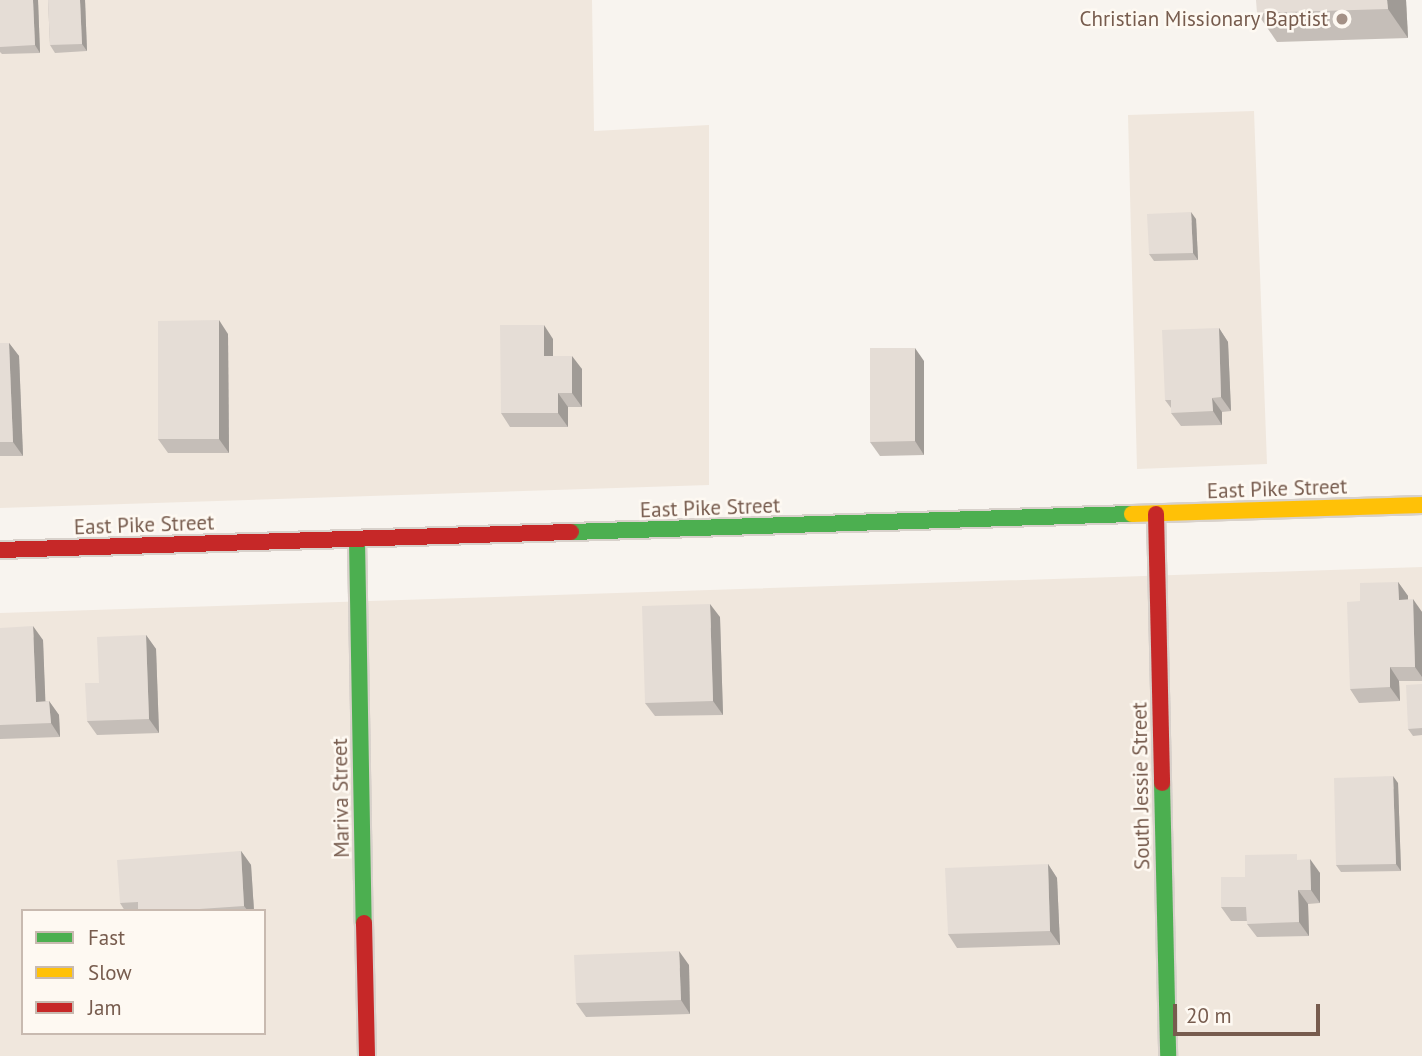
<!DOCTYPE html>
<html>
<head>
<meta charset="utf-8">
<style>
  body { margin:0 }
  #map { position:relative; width:1422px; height:1056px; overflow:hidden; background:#f8f4ef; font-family:"PT Sans",sans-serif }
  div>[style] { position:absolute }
  .residential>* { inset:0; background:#f0e7dd }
  .roads { filter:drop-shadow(2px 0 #d8d1cb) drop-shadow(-2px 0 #d8d1cb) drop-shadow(0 2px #d8d1cb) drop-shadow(0 -2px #d8d1cb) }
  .fast>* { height:16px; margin:-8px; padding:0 8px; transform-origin:8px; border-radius:8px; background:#4caf50 }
  .slow>* { height:16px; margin:-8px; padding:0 8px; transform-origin:8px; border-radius:8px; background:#ffc107 }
  .jam>* { height:16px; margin:-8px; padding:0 8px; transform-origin:8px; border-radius:8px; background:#c62828 }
  .wall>* { inset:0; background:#c5beb8 }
  .shaded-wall>* { inset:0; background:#a09b96 }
  .building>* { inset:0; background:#e5ddd6 }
  .dots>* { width:19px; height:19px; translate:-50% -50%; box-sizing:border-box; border:4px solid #fef9f2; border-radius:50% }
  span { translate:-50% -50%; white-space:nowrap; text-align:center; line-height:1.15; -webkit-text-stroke:5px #fef9f2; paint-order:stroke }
  .poi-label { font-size:21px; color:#775c4e }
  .right { translate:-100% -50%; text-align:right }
  .street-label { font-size:21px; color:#775c4e }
  .legend { position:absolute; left:21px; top:909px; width:245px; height:126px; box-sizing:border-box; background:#fef9f2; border:2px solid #c8bab0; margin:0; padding:9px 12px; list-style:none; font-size:21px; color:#775c4e }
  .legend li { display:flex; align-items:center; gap:14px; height:35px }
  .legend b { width:35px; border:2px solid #c8bab0 }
  .scale { position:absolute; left:1173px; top:1004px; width:147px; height:32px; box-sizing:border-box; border:4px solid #775c4e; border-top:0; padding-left:9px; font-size:21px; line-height:24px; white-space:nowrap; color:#775c4e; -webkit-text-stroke:5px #fef9f2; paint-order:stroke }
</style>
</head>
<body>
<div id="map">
  <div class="residential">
    <div style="clip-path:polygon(0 0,592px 0,594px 131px,709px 125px,709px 485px,0 508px)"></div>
    <div style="clip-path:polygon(1254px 111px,1267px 464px,1137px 469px,1128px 115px)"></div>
    <div style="clip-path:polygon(evenodd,1422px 567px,1422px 1056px,0 1056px,0 613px,1422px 567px,23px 911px,264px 911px,264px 1033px,23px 1033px,23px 911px)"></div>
  </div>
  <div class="roads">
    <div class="fast">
      <div style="left:571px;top:532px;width:561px;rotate:-1.84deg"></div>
      <div style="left:357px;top:540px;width:383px;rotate:89deg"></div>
      <div style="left:1162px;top:783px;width:273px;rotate:88.7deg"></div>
    </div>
    <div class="slow">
      <div style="left:1132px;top:514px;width:290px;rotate:-1.8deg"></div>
    </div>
    <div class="jam">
      <div style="left:1156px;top:514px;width:269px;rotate:88.7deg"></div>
      <div style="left:0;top:550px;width:571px;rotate:-1.81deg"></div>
      <div style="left:364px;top:923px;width:133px;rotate:88.7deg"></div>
    </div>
  </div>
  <div class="wall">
    <div style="clip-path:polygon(0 0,38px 0,40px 53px,2px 54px,0 52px)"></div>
    <div style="clip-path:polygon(48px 0,85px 0,87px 51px,55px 53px,50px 45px)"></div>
    <div style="clip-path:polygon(1406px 0,1408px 38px,1277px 42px,1257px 13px)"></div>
    <div style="clip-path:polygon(1196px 219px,1198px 260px,1154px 261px,1149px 254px)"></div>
    <div style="clip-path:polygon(1219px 328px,1228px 342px,1231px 411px,1222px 412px,1222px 425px,1181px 426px,1171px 413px,1171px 408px,1165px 400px)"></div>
    <div style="clip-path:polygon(228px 334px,229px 453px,168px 453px,158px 439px)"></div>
    <div style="clip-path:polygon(553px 339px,553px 356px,582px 369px,582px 407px,568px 407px,568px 427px,510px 427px,501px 413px)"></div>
    <div style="clip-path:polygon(0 343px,9px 343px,19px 356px,23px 456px,0 456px)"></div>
    <div style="clip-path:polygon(924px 361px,924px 455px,880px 456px,870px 442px)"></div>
    <div style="clip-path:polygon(1398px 582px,1408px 596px,1408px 600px,1422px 612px,1422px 681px,1399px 681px,1400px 701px,1359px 703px,1350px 689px,1360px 601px)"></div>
    <div style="clip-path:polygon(720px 617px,723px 715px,655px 716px,645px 703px)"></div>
    <div style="clip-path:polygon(0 628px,43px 640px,45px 701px,49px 701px,59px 715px,60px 737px,0 739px)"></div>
    <div style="clip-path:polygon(146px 635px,156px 649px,159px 733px,97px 735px,87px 721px)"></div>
    <div style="clip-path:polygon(1422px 684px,1422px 735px,1413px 736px,1408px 729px)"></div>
    <div style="clip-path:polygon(1398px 783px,1401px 871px,1341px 872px,1336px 865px)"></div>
    <div style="clip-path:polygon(241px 851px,251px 865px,254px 911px,125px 911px,120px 903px)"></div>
    <div style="clip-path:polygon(1302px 860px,1320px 873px,1320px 903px,1308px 904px,1309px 936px,1257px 937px,1247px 924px,1247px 921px,1231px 921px,1221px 907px,1245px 877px)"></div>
    <div style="clip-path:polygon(1048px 864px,1057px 878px,1060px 945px,957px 948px,948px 934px)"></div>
    <div style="clip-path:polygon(689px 965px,690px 1014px,586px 1017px,576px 1003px)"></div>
  </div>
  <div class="shaded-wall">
    <div style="clip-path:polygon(33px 0,38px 0,40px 53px,35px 45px)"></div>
    <div style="clip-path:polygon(80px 0,85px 0,87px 51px,82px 44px)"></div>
    <div style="clip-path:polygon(1387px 0,1406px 0,1408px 38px,1388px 9px)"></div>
    <div style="clip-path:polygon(1191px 212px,1196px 219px,1198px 260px,1193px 253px)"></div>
    <div style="clip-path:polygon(219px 320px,228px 334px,229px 453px,219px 439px)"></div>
    <div style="clip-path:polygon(544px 325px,553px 339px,553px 369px,544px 356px)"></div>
    <div style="clip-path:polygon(1219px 328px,1228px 342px,1231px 411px,1221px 397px)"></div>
    <div style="clip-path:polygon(9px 343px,19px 356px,23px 456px,13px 442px)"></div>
    <div style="clip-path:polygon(915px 348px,924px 361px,924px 455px,915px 441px)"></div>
    <div style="clip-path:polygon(572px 356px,582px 369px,582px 407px,572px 393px)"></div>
    <div style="clip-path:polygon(558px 393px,568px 407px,568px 427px,558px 413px)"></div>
    <div style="clip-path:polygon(1212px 398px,1222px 412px,1222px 425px,1213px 411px)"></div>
    <div style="clip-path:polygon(1398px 582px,1408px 596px,1408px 614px,1399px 600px)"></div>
    <div style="clip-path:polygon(1413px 599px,1422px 612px,1422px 677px,1415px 667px)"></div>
    <div style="clip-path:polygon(710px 604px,720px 617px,723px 715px,713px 701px)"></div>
    <div style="clip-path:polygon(33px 626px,43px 640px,46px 716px,36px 702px)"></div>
    <div style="clip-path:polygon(146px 635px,156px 649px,159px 733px,149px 719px)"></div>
    <div style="clip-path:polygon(1390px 667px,1399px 681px,1400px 701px,1390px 687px)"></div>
    <div style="clip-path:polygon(49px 701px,59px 715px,60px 737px,51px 723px)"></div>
    <div style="clip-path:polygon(1393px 776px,1398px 783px,1401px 871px,1396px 864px)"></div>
    <div style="clip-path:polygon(241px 851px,251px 865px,254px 911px,248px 911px,244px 906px)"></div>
    <div style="clip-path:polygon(1310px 859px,1320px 873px,1320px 903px,1311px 890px)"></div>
    <div style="clip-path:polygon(1048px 864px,1057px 878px,1060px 945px,1050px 931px)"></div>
    <div style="clip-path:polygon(1298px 890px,1308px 904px,1309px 936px,1299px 922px)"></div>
    <div style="clip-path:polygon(679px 951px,689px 965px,690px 1014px,681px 1000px)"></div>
  </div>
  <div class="building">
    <div style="clip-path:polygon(0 0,33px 0,35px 45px,0 47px)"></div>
    <div style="clip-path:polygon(48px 0,80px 0,82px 44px,50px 45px)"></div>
    <div style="clip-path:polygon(1256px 0,1387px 0,1388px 9px,1257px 13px)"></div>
    <div style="clip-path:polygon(1191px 212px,1193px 253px,1149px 254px,1147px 214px)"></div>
    <div style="clip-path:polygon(219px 320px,219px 439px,158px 439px,158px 321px)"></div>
    <div style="clip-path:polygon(500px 325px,544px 325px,544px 356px,572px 356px,572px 393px,558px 393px,558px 413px,501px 413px)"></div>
    <div style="clip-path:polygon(1219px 328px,1221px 397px,1212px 398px,1213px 411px,1171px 413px,1171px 400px,1165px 400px,1162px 330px)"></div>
    <div style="clip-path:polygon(0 343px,9px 343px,13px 442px,0 442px)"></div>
    <div style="clip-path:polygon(870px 348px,915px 348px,915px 441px,870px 442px)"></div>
    <div style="clip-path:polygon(1398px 582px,1399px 600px,1413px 599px,1415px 667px,1390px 667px,1390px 687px,1350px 689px,1347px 602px,1360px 601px,1360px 583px)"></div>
    <div style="clip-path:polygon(710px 604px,713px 701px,645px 703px,642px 606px)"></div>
    <div style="clip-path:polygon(33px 626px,36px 702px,49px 701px,51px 723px,0 725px,0 628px)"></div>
    <div style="clip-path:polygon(146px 635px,149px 719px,87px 721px,85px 683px,99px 683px,97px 637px)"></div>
    <div style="clip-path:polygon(1422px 684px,1422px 728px,1408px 729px,1406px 685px)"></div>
    <div style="clip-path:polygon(1393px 776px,1396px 864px,1336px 865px,1334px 778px)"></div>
    <div style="clip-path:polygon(241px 851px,244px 906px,170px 911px,138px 911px,138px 902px,120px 903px,117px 860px)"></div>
    <div style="clip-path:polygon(1297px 854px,1297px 860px,1310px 859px,1311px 890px,1298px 890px,1299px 922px,1247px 924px,1246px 907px,1221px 907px,1221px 877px,1245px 877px,1245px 855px)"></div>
    <div style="clip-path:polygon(1048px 864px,1050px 931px,948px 934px,945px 868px)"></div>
    <div style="clip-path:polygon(679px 951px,681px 1000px,576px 1003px,574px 955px)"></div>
  </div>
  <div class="dots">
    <div style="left:1342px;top:19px;background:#a49186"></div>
  </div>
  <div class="poi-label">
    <span class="right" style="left:1328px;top:19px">Christian Missionary Baptist</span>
  </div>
  <div class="street-label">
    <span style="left:1277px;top:489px;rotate:-2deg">East Pike Street</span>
    <span style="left:710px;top:508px;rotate:-2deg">East Pike Street</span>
    <span style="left:144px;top:525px;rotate:-2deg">East Pike Street</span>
    <span style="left:1141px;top:786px;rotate:-91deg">South Jessie Street</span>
    <span style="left:341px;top:798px;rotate:-91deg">Mariva Street</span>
  </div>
  <ul class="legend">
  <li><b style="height:9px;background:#4caf50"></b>Fast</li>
  <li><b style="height:9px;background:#ffc107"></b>Slow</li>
  <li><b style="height:9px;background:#c62828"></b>Jam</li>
  </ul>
  <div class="scale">20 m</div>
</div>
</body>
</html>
